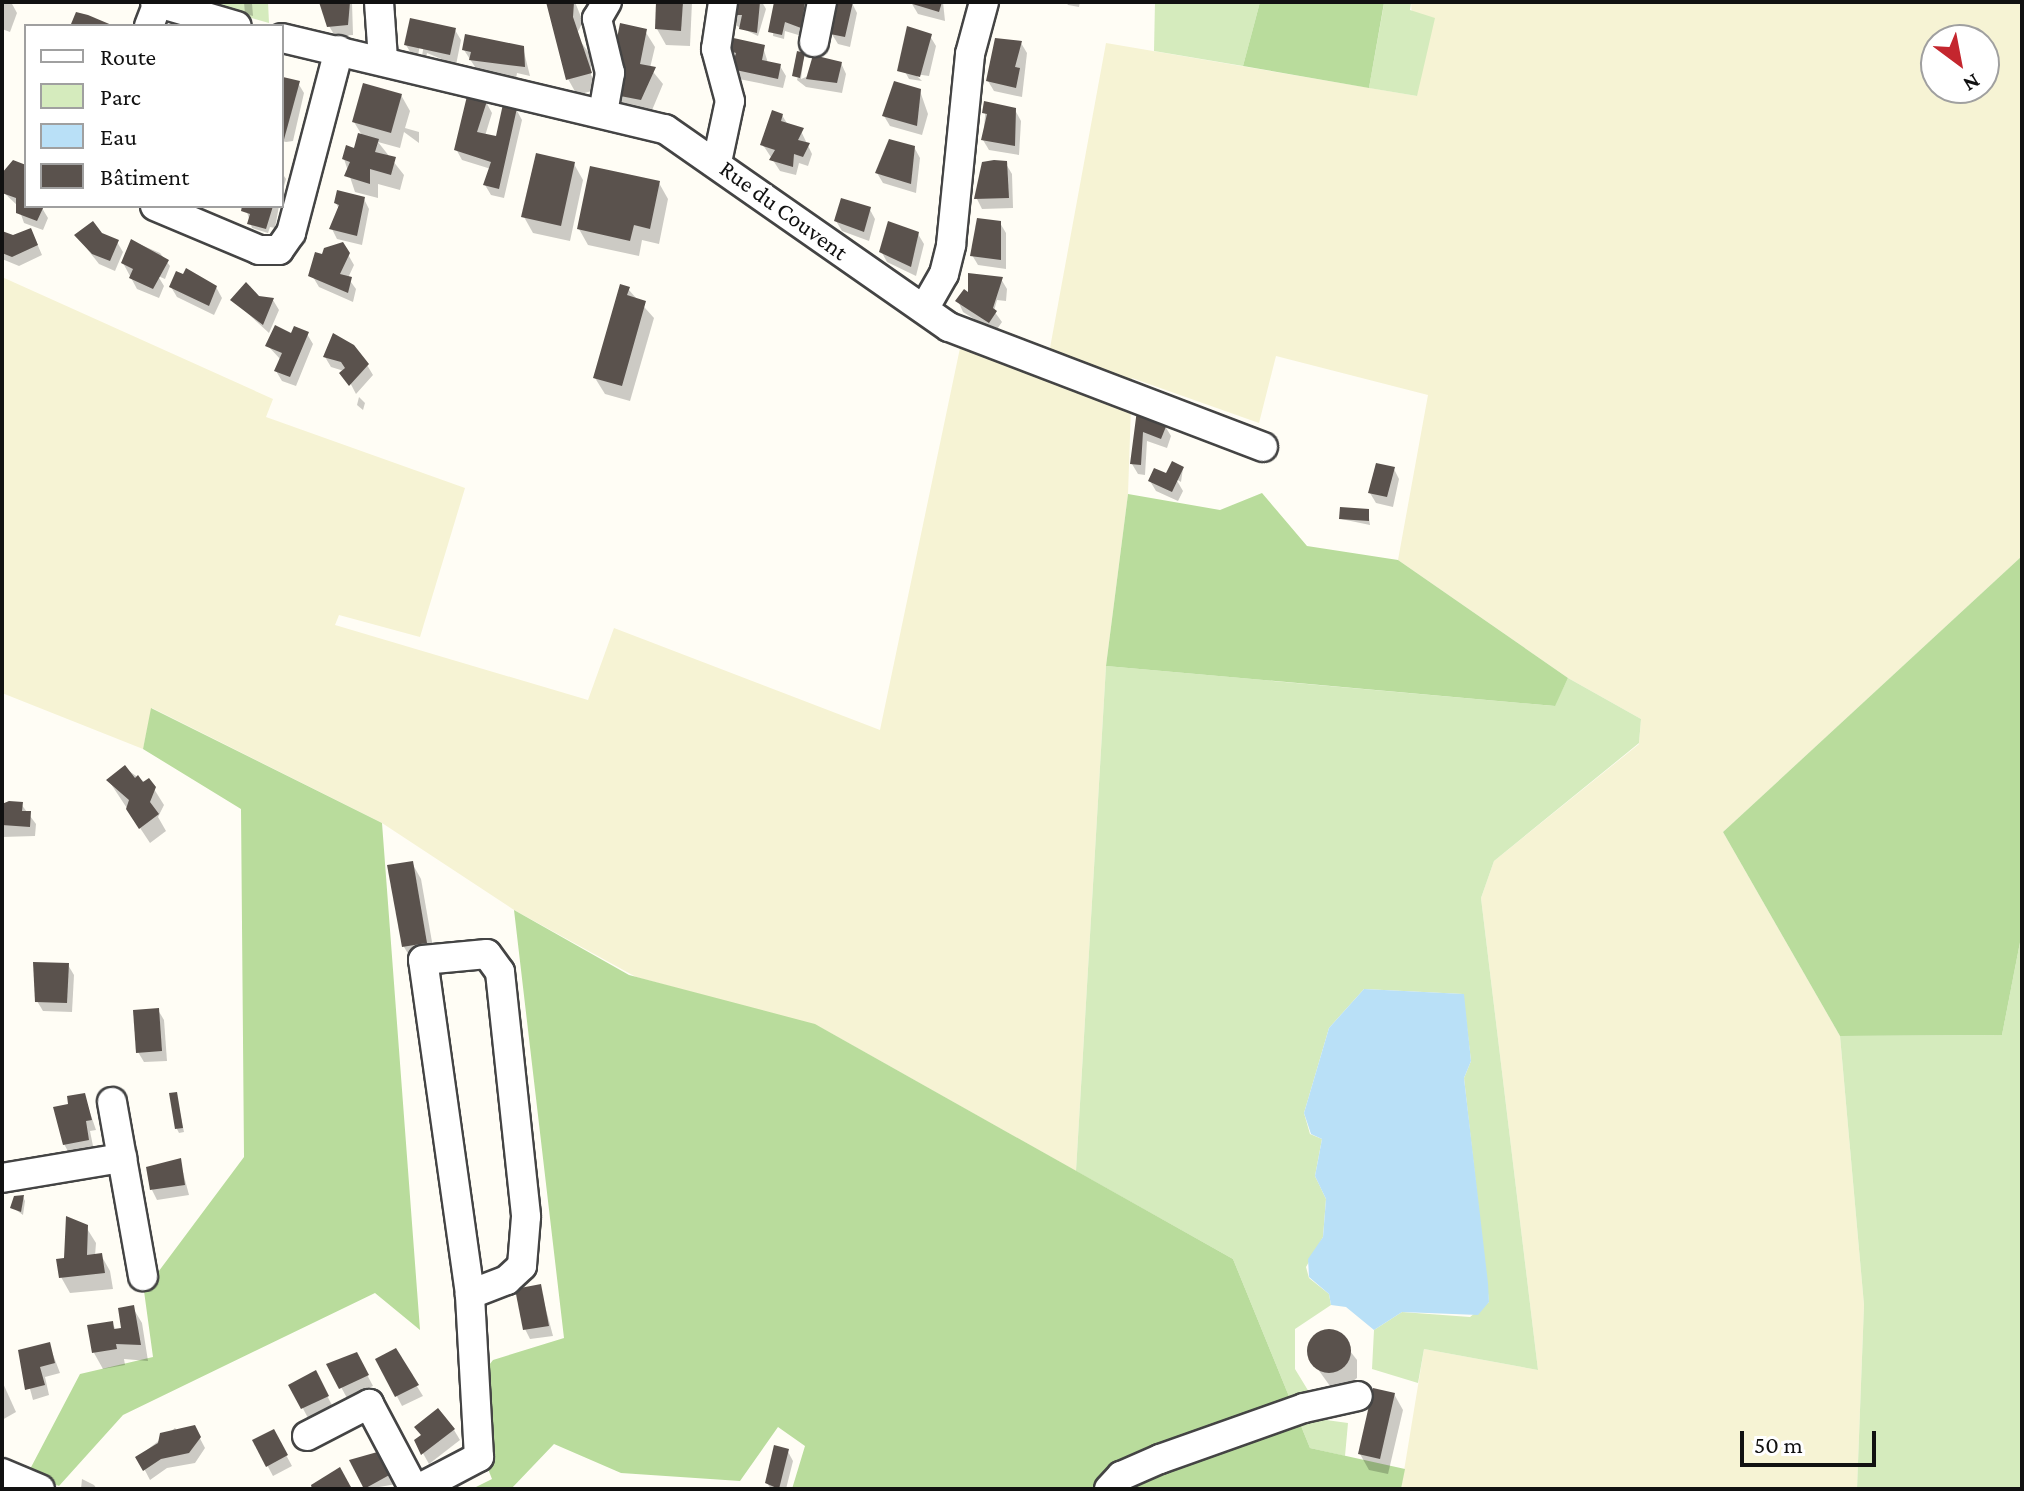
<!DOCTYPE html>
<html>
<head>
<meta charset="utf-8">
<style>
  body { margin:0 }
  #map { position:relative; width:2024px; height:1491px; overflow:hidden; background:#fffdf5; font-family:"Crimson Pro",serif }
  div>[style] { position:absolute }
  .farmland>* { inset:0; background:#f6f3d4 }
  .green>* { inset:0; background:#d5ebbd }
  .forest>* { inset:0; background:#b9dc9c }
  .water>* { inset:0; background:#b9e0f7 }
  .shadow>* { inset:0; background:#0003 }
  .building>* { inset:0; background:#5a524d }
  .round { border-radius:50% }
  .roads { filter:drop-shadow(2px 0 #444) drop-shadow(-2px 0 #444) drop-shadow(0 2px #444) drop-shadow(0 -2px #444) }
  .minor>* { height:28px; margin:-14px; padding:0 14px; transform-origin:14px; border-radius:14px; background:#fff }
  span { translate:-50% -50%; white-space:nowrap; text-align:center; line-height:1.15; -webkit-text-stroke:8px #fff; paint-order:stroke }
  .street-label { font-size:24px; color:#111 }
  .frame { position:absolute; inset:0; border:4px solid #111; pointer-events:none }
  .legend { position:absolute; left:24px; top:24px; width:260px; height:184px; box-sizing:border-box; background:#fff; border:2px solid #a0a0a0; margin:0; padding:10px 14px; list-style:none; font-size:24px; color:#111 }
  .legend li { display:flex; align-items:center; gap:16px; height:40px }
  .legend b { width:40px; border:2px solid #a0a0a0 }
  .north { position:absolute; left:1920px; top:24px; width:80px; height:80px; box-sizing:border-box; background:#fff; border:2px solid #a0a0a0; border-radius:50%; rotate:148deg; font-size:22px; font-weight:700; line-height:32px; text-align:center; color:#111 }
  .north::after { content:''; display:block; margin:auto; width:28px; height:36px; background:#c4262e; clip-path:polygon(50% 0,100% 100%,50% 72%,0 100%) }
  .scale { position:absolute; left:1740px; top:1431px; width:136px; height:36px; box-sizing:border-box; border:4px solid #111; border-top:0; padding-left:10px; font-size:24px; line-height:28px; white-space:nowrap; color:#111; -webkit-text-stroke:6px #fff; paint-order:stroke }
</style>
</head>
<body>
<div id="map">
  <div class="farmland">
    <div style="clip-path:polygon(evenodd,1411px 2px,2022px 2px,2022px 556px,1723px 832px,1840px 1036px,1864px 1305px,1857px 1489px,1401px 1489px,1424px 1349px,1538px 1370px,1481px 898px,1494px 861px,1639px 744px,1641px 719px,1568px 678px,1398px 560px,1428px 395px,1276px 356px,1259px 423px,1132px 378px,1128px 494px,1106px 666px,1076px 1171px,820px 1027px,636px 977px,514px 910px,382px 823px,152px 708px,143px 749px,2px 693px,2px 277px,273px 399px,266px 417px,465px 488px,420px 637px,339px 615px,335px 625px,588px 700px,614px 628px,880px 730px,960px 348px,1050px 348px,1106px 43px,1417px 96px,1411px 2px,1936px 40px,1984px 40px,1984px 88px,1936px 88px,1936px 40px)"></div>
  </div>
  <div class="green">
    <div style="clip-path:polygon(196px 2px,268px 2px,269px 23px)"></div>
    <div style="clip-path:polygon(1155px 2px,1260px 2px,1243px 66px,1154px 51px)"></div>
    <div style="clip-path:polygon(1379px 2px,1411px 2px,1410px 10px,1435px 18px,1417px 96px,1369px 88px,1384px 4px)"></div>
    <div style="clip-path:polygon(1106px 666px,1554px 706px,1568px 678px,1641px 719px,1639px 743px,1494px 861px,1481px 898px,1538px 1370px,1424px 1349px,1418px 1383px,1372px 1369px,1374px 1330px,1402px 1312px,1470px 1317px,1489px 1302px,1464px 1078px,1471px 1061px,1463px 994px,1364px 989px,1329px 1028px,1304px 1113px,1310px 1134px,1322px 1139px,1315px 1176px,1326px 1199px,1323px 1237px,1306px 1267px,1309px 1278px,1329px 1294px,1331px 1305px,1295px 1329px,1295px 1369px,1326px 1420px,1348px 1423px,1345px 1456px,1310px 1448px,1233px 1259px,1076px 1171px)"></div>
    <div style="clip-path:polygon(2022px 932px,2022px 1489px,1857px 1489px,1864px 1305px,1840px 1036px,2002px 1035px)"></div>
  </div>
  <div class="forest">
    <div style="clip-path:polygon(1260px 2px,1384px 3px,1369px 88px,1243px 66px)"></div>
    <div style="clip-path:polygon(1262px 493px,1307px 546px,1398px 560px,1568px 678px,1555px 706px,1106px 666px,1128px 494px,1220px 510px)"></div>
    <div style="clip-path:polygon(2022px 556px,2022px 932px,2002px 1035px,1840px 1036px,1723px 832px)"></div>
    <div style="clip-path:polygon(151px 708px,382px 823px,420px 1330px,375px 1293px,123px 1415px,59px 1486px,28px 1473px,80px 1374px,153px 1357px,144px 1291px,244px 1157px,241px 809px,143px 749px)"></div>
    <div style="clip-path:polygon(514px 910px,629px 975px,815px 1024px,1233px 1259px,1310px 1448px,1405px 1469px,1401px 1489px,792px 1489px,805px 1446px,778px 1427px,740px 1481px,621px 1473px,554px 1444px,511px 1489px,472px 1489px,492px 1479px,461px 1401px,493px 1360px,564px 1338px)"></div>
  </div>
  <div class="water">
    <div style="clip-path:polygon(1364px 989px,1464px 994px,1471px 1061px,1464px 1078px,1488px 1283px,1489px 1302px,1478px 1315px,1402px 1312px,1374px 1330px,1346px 1307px,1331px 1305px,1329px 1294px,1309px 1277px,1308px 1259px,1323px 1237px,1326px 1199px,1315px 1176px,1322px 1139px,1311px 1134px,1304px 1113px,1329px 1028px)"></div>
  </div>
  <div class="shadow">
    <div style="clip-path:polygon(2px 2px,11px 2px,17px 13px,10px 32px,2px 29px)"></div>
    <div style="clip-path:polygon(244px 2px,252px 3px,253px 16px,245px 14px)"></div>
    <div style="clip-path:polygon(330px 2px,352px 2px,353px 35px,335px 36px,329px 26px)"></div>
    <div style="clip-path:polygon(548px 2px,575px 2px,583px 22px,576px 35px,591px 56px,591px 75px,599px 89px,577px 95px,568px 79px)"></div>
    <div style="clip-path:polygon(661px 2px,692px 2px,690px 46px,666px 45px,657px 29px)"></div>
    <div style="clip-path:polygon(732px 2px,762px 2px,766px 9px,758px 36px,735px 25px,729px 15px)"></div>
    <div style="clip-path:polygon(776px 2px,803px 5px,809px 15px,805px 37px,785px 31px,784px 39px,773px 36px)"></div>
    <div style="clip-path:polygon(828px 2px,852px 3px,857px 13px,850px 47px,838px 44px,830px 31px)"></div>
    <div style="clip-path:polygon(943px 2px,945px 21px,918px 14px,912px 4px)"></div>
    <div style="clip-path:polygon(1066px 2px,1080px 2px,1079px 7px,1068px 5px)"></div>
    <div style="clip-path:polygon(evenodd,411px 20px,455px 30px,461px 40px,456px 65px,427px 53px,426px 58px,412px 55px,406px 45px,411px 20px,422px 32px,426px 32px,422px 56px,418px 56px,422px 32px)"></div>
    <div style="clip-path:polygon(645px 31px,655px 47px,650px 68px,663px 84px,650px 115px,627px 110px,617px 94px,615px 59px)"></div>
    <div style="clip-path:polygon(930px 36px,936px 46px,929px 76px,915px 74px,922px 81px,909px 79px,903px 68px)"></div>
    <div style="clip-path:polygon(1021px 43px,1027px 53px,1022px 97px,994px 91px,988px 81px)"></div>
    <div style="clip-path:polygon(763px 47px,768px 63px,780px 66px,786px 76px,783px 88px,739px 79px,733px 69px,728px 50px)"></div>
    <div style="clip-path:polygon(523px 48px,530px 76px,517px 73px,516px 79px,477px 70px,464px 50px)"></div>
    <div style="clip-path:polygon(804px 55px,801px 79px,841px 63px,846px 74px,842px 93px,806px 87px,797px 80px)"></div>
    <div style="clip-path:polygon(284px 79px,298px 83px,304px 93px,293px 141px,286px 142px,282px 141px)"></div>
    <div style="clip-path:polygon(920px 91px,928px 114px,922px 135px,890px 126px,884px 116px)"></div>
    <div style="clip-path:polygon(401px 95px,410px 111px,405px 128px,419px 132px,419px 143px,404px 132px,400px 148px,378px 142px,404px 175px,400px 190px,378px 184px,378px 198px,355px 192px,344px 159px,363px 137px,354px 122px)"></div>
    <div style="clip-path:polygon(486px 102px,492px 113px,485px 136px,496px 142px,516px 109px,522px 120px,504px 198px,491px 195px,485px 185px,491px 169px,462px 160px,456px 149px)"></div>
    <div style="clip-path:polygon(986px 104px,1015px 110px,1021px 121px,1019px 155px,989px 150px,983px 140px)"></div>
    <div style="clip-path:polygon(782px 115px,788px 125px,800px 129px,812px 154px,808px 166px,799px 163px,796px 175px,780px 171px,763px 145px)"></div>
    <div style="clip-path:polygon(914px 147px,920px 158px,916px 193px,883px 183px,877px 173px)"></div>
    <div style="clip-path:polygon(574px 164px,583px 180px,570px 241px,533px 233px,524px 217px)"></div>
    <div style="clip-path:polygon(1006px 164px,1012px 174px,1013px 208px,982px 209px,977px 199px)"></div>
    <div style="clip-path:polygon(26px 170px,26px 206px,42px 208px,48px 218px,43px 230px,24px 223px,18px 206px,2px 191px,2px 175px)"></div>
    <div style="clip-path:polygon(282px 173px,286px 179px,282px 193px)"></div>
    <div style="clip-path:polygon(659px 183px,668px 199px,659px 244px,642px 240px,639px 256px,588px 245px,579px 229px)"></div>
    <div style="clip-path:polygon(364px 199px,369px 209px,362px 245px,337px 239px,332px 229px,339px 209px,336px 203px)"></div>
    <div style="clip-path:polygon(245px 206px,279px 206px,275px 228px,270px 227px,268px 233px,252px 228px)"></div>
    <div style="clip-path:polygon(869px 208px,875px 219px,869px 241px,842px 231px,836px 221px)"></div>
    <div style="clip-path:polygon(1000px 223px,1006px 233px,1006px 269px,978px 265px,972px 255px)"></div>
    <div style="clip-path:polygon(32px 232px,42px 255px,19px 266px,2px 259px,2px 233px,12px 237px)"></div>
    <div style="clip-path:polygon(918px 234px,924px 244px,916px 276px,887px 262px,881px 251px)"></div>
    <div style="clip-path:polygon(100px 235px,117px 242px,123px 252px,115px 271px,99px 264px,77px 236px)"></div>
    <div style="clip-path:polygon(132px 241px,160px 253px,170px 266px,165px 279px,158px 276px,164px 286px,159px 298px,137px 289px,123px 263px)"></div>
    <div style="clip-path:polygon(342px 244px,354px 265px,348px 278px,356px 289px,353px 302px,319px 287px,313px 277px,322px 256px)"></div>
    <div style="clip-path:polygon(969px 275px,1001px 279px,1007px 289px,1006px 301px,997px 300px,994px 311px,1002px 322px,995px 332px,963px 312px,958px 301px,974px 297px)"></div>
    <div style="clip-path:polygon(250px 286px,258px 298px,273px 300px,279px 310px,269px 333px,233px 300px)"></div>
    <div style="clip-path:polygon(171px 287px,216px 287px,222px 298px,214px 315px,177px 297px)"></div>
    <div style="clip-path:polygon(628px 289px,654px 318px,630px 401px,605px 394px,595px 378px)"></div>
    <div style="clip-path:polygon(307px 334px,313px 344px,296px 386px,282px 381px,276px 371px,281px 360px,268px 346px)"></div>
    <div style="clip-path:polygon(325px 357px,367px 365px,373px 375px,356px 394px,344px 371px,331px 367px)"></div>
    <div style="clip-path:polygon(359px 397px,365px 403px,363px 410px,357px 405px)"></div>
    <div style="clip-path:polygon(1138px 413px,1165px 426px,1171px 436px,1167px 448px,1147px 441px,1145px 475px,1138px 474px,1132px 464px)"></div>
    <div style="clip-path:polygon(1183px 468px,1181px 482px,1176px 479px,1183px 491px,1178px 501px,1156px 491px,1150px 481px)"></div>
    <div style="clip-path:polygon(1394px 469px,1399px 479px,1393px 507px,1376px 503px,1370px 493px)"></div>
    <div style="clip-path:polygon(1368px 511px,1370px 525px,1341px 519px)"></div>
    <div style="clip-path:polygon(125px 768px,154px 789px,164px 805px,158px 817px,166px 831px,150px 843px,109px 781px)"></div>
    <div style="clip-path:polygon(2px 804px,21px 804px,36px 824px,35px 836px,2px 837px)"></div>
    <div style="clip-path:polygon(412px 863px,421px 879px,435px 959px,413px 962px,404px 947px)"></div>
    <div style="clip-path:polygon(68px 965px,74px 975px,72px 1012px,43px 1011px,37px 1001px)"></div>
    <div style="clip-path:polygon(158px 1010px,164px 1020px,167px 1061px,144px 1062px,138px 1052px)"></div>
    <div style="clip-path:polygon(176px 1094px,184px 1132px,179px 1133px,177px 1129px)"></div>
    <div style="clip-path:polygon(84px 1095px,96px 1130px,90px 1131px,94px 1151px,70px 1155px,64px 1144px,70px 1106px)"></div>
    <div style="clip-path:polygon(180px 1161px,189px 1195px,157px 1200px,152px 1190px)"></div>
    <div style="clip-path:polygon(23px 1197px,25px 1201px,23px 1215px,12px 1207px)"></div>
    <div style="clip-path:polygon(86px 1227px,96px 1243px,95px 1256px,101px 1255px,110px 1271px,113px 1289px,70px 1293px,61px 1277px)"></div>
    <div style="clip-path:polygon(540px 1287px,553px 1336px,530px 1339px,525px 1329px)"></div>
    <div style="clip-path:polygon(133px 1308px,142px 1323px,148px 1361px,124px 1359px,125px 1365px,103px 1369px,94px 1353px,112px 1323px,116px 1330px,123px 1329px)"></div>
    <div style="clip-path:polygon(1320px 1333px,1336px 1333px,1357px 1360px,1357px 1378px,1344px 1388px,1330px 1386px,1312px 1361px,1310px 1344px)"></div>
    <div style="clip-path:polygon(49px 1344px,60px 1373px,45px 1377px,49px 1395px,33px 1400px,20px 1352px)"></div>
    <div style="clip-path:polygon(395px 1351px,423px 1396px,402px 1406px,378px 1360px)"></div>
    <div style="clip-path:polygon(356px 1354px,373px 1386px,347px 1398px,329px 1365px)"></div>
    <div style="clip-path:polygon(315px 1373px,333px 1407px,308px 1418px,291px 1386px)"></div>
    <div style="clip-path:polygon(2px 1381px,16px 1412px,2px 1420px)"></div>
    <div style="clip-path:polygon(1394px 1394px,1403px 1410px,1388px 1474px,1369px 1470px,1360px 1454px)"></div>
    <div style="clip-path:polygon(194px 1427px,205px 1448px,195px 1463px,167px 1468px,150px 1480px,138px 1457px,175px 1428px,180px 1434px)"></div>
    <div style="clip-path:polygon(454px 1430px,460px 1440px,429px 1464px,416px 1441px)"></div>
    <div style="clip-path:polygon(273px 1431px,292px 1466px,273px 1476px,254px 1441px)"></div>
    <div style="clip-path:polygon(787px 1450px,793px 1461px,786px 1489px,771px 1489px,767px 1483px)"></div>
    <div style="clip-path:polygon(380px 1453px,397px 1484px,367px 1489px,352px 1462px)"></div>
    <div style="clip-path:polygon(82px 1479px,94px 1485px,97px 1489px,81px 1489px)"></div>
  </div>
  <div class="building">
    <div style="clip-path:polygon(319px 2px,350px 2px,348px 25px,327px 27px)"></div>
    <div style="clip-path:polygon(546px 2px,574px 2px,573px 17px,592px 73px,566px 80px)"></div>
    <div style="clip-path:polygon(656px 2px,683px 2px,681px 31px,655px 29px)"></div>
    <div style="clip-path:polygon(730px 2px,760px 2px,757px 33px,739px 29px,742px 15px,725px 15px)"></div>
    <div style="clip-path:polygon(774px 2px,805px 3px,801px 28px,785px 22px,782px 35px,768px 32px)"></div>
    <div style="clip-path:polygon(826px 2px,853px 2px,845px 37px,830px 34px,832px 23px,822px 21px)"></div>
    <div style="clip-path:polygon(906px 2px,942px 2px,939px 12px)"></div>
    <div style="clip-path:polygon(76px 12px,88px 15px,114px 26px,75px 26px,71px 24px)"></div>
    <div style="clip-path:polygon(410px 18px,456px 28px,450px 55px,404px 45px)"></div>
    <div style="clip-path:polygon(620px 23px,647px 29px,640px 64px,656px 67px,641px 100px,615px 95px,622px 60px,613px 59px)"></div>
    <div style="clip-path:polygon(907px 26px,932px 34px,920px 77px,897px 71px)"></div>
    <div style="clip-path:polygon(465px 34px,524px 46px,525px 67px,469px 60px,471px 52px,462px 50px)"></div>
    <div style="clip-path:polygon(729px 37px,765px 45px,762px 60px,781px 64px,778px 79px,731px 69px,736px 53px,726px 50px)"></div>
    <div style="clip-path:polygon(995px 38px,1022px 41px,1015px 67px,1020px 68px,1016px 88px,986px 81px)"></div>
    <div style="clip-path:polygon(797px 51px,805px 53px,800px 78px,792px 76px)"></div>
    <div style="clip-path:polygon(813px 55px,842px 62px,837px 83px,806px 79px)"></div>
    <div style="clip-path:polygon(283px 77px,300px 81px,283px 143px,282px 143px)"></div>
    <div style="clip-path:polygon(894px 81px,921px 89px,917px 126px,882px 116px)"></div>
    <div style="clip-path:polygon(363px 83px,402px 94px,391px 133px,352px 122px)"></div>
    <div style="clip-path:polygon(467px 96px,487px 101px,477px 132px,496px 136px,503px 104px,517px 108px,499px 189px,483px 185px,491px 162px,454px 150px)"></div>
    <div style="clip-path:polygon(984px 101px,1016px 108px,1015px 146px,981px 140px,987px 114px,982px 113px)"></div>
    <div style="clip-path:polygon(772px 110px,783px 114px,781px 121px,804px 128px,798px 140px,810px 143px,803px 157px,794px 154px,793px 167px,769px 160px,775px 150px,760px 145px)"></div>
    <div style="clip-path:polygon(358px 133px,379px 139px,375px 152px,396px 157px,391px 175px,370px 169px,370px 184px,344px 176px,350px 162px,342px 159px,346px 145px,354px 148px)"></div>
    <div style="clip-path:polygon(889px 139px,915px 146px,911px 184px,875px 173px)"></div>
    <div style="clip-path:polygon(536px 153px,575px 162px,561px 226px,521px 217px)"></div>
    <div style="clip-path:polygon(13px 160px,26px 165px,26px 206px,44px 206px,37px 221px,16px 213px,16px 198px,2px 193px,2px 173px)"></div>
    <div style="clip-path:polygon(994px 160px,1007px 161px,1009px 198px,974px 199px,982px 162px)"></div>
    <div style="clip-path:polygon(590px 166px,660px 181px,650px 229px,634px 225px,630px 241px,577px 229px)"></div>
    <div style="clip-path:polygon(337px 190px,365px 197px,357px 236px,329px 229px,339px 205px,334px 203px)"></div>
    <div style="clip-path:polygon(841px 198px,871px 207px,864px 232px,834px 221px)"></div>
    <div style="clip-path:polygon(242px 206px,273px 206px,266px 229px,247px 224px,250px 214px,241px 211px)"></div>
    <div style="clip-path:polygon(977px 218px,1001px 221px,1001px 260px,970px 256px)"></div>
    <div style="clip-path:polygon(93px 221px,102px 233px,119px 240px,110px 261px,92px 254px,74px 235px)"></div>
    <div style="clip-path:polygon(888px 221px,919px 232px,911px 267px,879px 252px)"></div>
    <div style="clip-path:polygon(31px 228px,38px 245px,12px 257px,2px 253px,2px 231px,13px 235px)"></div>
    <div style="clip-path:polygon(131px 239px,169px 260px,153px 289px,129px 278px,133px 269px,121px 263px)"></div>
    <div style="clip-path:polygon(343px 242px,350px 253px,340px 274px,352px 277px,348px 293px,308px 276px,315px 252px,322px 254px,324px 248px)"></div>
    <div style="clip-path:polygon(186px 268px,217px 286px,209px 306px,169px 287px,176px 271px,183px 274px)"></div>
    <div style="clip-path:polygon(968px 273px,1003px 277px,993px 308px,997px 311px,989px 323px,955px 301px,964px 289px,968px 292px)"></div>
    <div style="clip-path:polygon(246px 282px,259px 296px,274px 298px,263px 325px,230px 300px)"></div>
    <div style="clip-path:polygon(620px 284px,630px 287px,627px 295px,646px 301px,622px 386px,593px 378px)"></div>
    <div style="clip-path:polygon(275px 325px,291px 333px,294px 326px,309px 332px,290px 377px,274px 371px,282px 353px,265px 346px)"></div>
    <div style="clip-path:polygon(333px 333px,354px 345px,369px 364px,349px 386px,339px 373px,345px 368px,341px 362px,323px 357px)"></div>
    <div style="clip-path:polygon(1137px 410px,1167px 424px,1161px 439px,1143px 432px,1141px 465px,1130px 464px)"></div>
    <div style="clip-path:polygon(1172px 461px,1184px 467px,1172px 492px,1148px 481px,1154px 468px,1166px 473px)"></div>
    <div style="clip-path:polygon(1376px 463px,1395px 467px,1387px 497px,1368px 493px)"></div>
    <div style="clip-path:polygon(1340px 507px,1369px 509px,1369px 521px,1339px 519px)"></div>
    <div style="clip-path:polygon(125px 765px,135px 778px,138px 775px,143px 782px,149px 778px,156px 787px,150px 802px,159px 814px,139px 829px,126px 809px,129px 800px,106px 780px)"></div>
    <div style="clip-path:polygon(9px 801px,23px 802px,22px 811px,31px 811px,30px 827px,2px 825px,2px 804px)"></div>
    <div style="clip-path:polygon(413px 861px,427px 943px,402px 947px,387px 865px)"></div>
    <div style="clip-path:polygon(33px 962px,69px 963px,67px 1003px,35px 1002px)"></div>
    <div style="clip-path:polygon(159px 1008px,162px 1051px,136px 1053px,133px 1010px)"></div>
    <div style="clip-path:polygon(177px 1092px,183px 1128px,175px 1129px,169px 1093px)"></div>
    <div style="clip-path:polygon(85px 1093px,92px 1120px,86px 1121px,89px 1140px,63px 1145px,53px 1107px,68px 1104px,67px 1096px)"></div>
    <div style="clip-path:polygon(181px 1158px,185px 1185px,150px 1190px,146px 1167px)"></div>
    <div style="clip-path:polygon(24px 1195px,21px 1212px,10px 1208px,14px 1196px)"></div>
    <div style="clip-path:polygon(66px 1216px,88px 1225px,87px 1255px,102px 1253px,105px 1273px,59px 1278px,56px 1259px,64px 1258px)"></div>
    <div style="clip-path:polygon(541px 1284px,549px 1326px,523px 1330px,515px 1289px)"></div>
    <div style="clip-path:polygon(134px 1305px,141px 1345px,116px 1344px,117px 1349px,92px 1353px,87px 1325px,113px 1321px,114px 1329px,121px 1328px,118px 1308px)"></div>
    <div class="round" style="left:1307px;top:1329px;width:44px;height:44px"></div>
    <div style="clip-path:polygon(50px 1342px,55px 1363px,40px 1367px,45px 1385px,25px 1390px,18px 1350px)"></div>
    <div style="clip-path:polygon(396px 1348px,419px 1385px,395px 1397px,375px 1359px)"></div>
    <div style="clip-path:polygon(357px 1352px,369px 1375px,339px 1389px,326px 1364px)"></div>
    <div style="clip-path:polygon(316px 1370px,329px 1396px,301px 1409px,288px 1385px)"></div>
    <div style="clip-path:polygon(1373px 1388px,1395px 1393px,1380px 1459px,1358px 1454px)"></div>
    <div style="clip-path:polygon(438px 1408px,455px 1429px,421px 1455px,414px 1440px,421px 1435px,414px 1427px)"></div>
    <div style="clip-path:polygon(195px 1425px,201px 1437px,189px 1453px,161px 1459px,143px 1471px,135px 1457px,158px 1443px,160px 1433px)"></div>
    <div style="clip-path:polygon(274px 1429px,288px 1455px,266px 1467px,252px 1440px)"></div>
    <div style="clip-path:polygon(774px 1445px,789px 1449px,779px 1489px,765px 1483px)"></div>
    <div style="clip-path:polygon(381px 1451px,393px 1473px,364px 1489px,349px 1460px)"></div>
    <div style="clip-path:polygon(340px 1467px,352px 1489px,312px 1489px,311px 1485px)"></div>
  </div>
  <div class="roads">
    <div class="minor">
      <div style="left:155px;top:2px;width:85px;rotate:16.3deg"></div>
      <div style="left:379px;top:2px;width:57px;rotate:86deg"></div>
      <div style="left:149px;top:26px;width:25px;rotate:-69deg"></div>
      <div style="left:282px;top:38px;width:394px;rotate:13.4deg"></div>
      <div style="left:665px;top:129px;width:346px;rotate:34.9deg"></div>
      <div style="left:949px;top:327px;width:336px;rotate:20.9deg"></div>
      <div style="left:814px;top:42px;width:41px;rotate:-78.7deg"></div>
      <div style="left:603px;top:113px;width:41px;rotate:-80.1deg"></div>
      <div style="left:610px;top:73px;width:56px;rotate:-103.5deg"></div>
      <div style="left:597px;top:19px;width:20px;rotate:-60deg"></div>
      <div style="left:717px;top:162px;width:62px;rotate:-78deg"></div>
      <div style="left:730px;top:101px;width:54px;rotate:-105.1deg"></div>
      <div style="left:716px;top:49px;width:48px;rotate:-81.5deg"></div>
      <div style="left:155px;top:206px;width:113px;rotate:22.9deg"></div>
      <div style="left:259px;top:250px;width:20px"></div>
      <div style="left:279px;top:250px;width:21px;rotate:-55deg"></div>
      <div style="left:291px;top:233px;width:189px;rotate:-75.3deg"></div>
      <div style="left:924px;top:309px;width:40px;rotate:-60.3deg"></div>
      <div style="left:944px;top:274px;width:30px;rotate:-76deg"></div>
      <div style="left:951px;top:245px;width:192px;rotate:-84.3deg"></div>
      <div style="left:970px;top:54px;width:54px;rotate:-74.9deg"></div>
      <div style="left:112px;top:1102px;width:177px;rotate:79.9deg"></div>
      <div style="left:2px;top:1178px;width:122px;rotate:-9.5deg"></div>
      <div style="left:307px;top:1436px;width:70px;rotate:-27.3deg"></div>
      <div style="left:369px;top:1404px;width:96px;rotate:62.1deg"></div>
      <div style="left:2px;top:1473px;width:41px;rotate:22.8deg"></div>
      <div style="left:418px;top:1489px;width:69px;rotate:-27.7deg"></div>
      <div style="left:479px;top:1457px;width:163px;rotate:-93.2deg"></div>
      <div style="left:470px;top:1294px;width:337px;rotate:-98deg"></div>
      <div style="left:423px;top:960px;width:64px;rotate:-5.4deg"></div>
      <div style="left:487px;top:954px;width:22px;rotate:54deg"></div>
      <div style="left:500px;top:972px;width:246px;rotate:83.9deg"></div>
      <div style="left:526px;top:1217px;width:49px;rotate:94.7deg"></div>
      <div style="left:522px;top:1266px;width:21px;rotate:137deg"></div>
      <div style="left:507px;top:1280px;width:40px;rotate:159deg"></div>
      <div style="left:1109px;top:1489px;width:18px;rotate:-47deg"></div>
      <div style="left:1121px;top:1476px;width:43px;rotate:-23.6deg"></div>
      <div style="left:1160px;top:1459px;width:153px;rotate:-19.5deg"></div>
      <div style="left:1304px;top:1408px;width:55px;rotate:-12.5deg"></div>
    </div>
  </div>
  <div class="street-label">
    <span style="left:784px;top:210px;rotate:36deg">Rue du Couvent</span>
  </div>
  <div class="frame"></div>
  <ul class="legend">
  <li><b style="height:10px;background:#fff"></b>Route</li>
  <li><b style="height:22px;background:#d5ebbd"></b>Parc</li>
  <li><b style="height:22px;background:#b9e0f7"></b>Eau</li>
  <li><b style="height:22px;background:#5a524d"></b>Bâtiment</li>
  </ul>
  <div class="north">N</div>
  <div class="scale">50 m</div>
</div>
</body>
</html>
